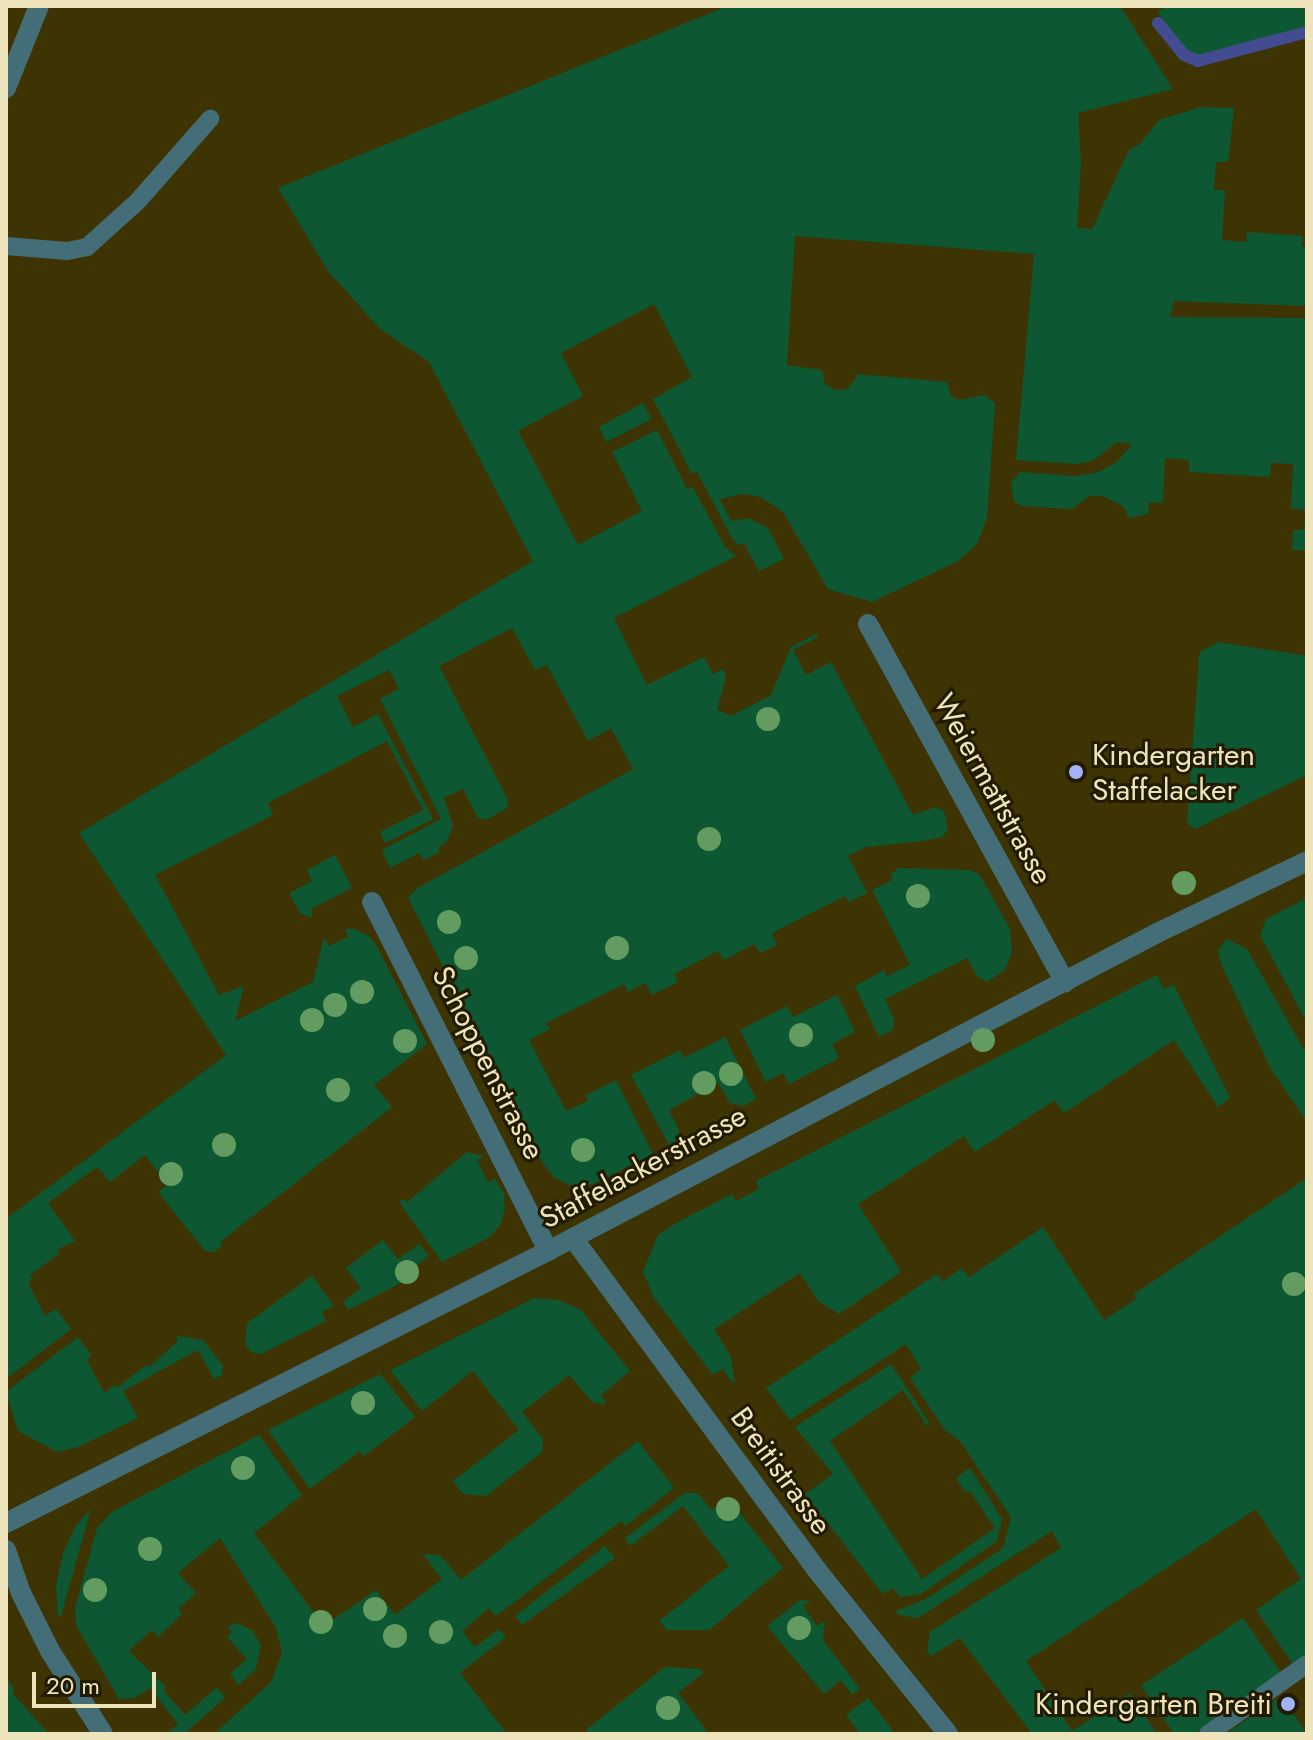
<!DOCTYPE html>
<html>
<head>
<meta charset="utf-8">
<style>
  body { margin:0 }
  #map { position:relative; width:1313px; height:1740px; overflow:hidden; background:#3e3303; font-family:Jost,sans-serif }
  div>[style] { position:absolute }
  .green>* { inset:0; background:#0d5832 }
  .stream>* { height:12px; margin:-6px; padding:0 6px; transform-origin:6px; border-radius:6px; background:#434c90 }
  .service>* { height:18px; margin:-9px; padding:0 9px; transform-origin:9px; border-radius:9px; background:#436e78 }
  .minor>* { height:20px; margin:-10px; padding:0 10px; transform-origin:10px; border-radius:10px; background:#436e78 }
  .trees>* { width:24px; height:24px; margin:-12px; border-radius:50%; background:#639c60 }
  .dots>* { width:22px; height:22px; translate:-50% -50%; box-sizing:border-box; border:4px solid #221b02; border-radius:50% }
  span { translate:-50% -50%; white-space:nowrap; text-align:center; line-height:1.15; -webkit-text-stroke:6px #221b02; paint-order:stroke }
  .poi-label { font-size:30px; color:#eee4bb }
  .left { translate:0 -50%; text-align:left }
  .right { translate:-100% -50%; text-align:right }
  .street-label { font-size:30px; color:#eee4bb }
  .frame { position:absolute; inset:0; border:8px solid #eee4bb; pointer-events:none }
  .scale { position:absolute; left:32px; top:1672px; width:124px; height:36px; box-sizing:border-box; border:4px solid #eee4bb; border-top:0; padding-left:10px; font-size:24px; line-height:28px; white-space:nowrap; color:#eee4bb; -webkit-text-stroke:6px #221b02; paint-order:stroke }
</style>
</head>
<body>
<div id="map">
  <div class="green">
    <div style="clip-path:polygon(728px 6px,1120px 6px,1173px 89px,1078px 113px,1081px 162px,1077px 228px,1092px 229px,1129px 150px,1140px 144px,1159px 120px,1201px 107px,1234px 108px,1228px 162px,1216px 162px,1214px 190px,1225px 190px,1222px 240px,1246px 242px,1247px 232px,1303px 236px,1302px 246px,1307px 246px,1307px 306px,1174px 301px,1170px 317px,1307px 318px,1307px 550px,1292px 550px,1293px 530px,1304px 530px,1306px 510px,1291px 509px,1293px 464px,1271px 463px,1270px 477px,1189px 472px,1189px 460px,1165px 458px,1163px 503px,1149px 502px,1148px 514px,1129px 518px,1123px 506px,1102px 496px,1089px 496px,1072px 509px,1021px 506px,1014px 501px,1011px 483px,1020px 472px,1077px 476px,1098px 472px,1117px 462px,1132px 444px,1117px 442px,1094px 460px,1077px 464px,1016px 460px,1034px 254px,795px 236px,787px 365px,822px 370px,825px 384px,836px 390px,848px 389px,858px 374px,947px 382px,951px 396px,959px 400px,984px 395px,995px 403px,987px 518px,977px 544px,958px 561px,872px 602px,828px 589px,783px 512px,761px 497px,742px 494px,720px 499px,731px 521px,748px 518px,768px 528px,784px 559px,759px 571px,744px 543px,738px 545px,733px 540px,697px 472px,692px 474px,653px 399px,692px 377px,654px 304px,561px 353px,583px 396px,518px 431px,578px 545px,642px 511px,612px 452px,657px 430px,687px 489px,693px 487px,725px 547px,736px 556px,614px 618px,647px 685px,704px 657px,713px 674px,723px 669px,726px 677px,717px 710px,731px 716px,771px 695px,791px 647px,816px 634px,818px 637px,793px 650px,806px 675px,831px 662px,913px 815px,935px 807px,944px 811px,948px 830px,942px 837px,923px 841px,866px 847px,848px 856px,867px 893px,849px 902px,845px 896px,772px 933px,777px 945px,760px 953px,754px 944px,724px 960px,718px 951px,674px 974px,678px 982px,652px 995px,645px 983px,628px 992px,624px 984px,546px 1023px,550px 1029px,529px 1040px,566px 1111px,588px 1101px,586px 1095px,616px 1080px,653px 1154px,596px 1183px,580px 1187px,567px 1184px,555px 1178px,544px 1165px,408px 898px,416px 889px,633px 769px,611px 728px,588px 741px,547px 665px,535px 670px,512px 628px,439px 666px,508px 800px,507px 808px,486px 820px,478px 818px,463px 789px,444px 798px,453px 826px,447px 841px,438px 848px,440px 852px,423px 860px,419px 853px,390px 868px,382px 850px,441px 819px,380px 699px,399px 689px,389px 670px,337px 696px,353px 727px,378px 714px,433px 819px,385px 843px,380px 832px,423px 810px,387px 741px,268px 803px,273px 815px,155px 875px,219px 995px,244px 986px,235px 1021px,313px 982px,324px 937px,329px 946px,348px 937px,345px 929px,354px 929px,369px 936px,375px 943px,427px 1044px,374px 1085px,392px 1107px,220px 1242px,222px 1246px,214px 1252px,205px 1251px,158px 1192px,168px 1184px,145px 1155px,110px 1182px,97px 1167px,48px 1203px,75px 1241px,58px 1249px,60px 1253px,30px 1275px,32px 1279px,28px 1283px,45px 1316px,56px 1309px,71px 1329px,6px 1379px,6px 1219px,226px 1055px,79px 833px,533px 561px,429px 362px,380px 329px,328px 271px,278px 188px)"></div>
    <div style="clip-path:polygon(1169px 6px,1307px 6px,1307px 28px,1180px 61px,1158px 11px)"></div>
    <div style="clip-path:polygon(643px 403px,652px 419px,606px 442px,599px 427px)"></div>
    <div style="clip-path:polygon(1219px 642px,1307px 656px,1307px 775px,1195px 829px,1187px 823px,1199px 657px,1201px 651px)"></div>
    <div style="clip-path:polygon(335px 855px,352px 888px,311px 909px,312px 918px,300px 913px,289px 893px,312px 881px,307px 870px)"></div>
    <div style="clip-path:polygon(899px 868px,970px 870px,980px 875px,1010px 929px,1012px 953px,1005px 970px,987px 982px,977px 976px,967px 958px,885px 999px,894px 1019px,893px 1030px,879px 1037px,855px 986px,884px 970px,887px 976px,910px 965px,872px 890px,892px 880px,891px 874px)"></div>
    <div style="clip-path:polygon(1307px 898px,1307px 1023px,1260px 935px,1266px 919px)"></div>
    <div style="clip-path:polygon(1227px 939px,1247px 949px,1307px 1055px,1307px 1122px,1271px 1069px,1221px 964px,1218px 951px)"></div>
    <div style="clip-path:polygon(1157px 975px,1164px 989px,1174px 985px,1230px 1098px,1218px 1107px,1174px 1040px,1064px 1113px,1055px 1100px,975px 1152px,964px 1136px,858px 1204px,901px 1272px,839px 1314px,818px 1301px,800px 1273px,714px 1329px,731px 1357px,735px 1385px,722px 1369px,713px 1375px,654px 1298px,643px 1272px,658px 1235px,676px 1223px,732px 1194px,736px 1201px,759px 1189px,756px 1181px)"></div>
    <div style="clip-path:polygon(837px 995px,855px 1032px,832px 1044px,839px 1058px,789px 1084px,783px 1073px,766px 1082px,740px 1030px,787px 1006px,793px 1017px)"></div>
    <div style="clip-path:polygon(725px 1037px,756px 1099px,743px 1106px,730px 1103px,718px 1083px,669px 1110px,679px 1130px,677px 1141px,669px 1145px,631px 1075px,680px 1050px,684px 1058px)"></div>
    <div style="clip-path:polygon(467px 1152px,484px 1156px,477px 1160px,488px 1182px,495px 1179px,504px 1193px,505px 1209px,500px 1225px,490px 1237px,442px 1262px,399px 1202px,404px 1199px,407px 1202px)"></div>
    <div style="clip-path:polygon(1307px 1178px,1307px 1654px,1293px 1664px,1256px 1610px,1301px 1579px,1256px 1509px,1026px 1661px,1072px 1731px,1130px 1693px,1157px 1734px,1027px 1734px,1030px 1731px,960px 1638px,931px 1656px,927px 1651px,930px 1632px,1061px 1548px,1052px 1531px,918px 1618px,898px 1615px,896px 1611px,926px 1599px,1003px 1548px,1011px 1517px,960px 1441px,945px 1430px,910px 1378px,921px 1369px,906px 1344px,790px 1420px,766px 1388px,937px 1274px,943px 1282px,961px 1268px,969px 1277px,1043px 1227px,1104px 1320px,1136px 1299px,1134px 1294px)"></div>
    <div style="clip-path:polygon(383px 1240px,398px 1259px,419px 1244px,429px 1256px,412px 1269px,416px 1275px,348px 1310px,343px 1302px,361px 1288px,346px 1268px)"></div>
    <div style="clip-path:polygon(312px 1276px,334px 1306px,322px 1312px,326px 1321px,261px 1354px,251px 1352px,245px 1344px,247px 1323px)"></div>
    <div style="clip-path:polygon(534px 1298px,558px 1300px,581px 1310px,630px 1371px,601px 1395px,606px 1402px,603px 1404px,592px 1402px,569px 1375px,522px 1412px,543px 1439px,542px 1452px,486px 1496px,463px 1494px,453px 1481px,519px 1430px,473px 1371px,422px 1411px,390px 1370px)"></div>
    <div style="clip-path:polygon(177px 1336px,203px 1340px,223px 1366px,222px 1375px,214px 1379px,198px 1350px,123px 1391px,138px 1418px,78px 1447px,57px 1452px,18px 1431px,6px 1392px,78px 1337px,91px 1355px,87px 1360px,104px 1393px,115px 1385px,117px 1388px,146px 1365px,149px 1367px,177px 1342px)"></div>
    <div style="clip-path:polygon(891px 1364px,930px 1424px,927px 1426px,903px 1390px,830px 1441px,922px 1579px,995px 1528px,969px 1490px,965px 1492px,956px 1478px,970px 1468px,1002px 1519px,997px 1541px,921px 1594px,900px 1597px,893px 1588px,883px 1594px,805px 1494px,833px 1474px,795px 1427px)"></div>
    <div style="clip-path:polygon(380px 1374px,415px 1417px,364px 1456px,360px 1451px,310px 1489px,268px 1430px)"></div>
    <div style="clip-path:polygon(259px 1435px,302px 1495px,254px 1533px,324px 1626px,376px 1590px,395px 1615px,442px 1579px,423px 1554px,440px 1555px,461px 1580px,638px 1441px,674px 1488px,625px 1526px,621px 1521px,496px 1616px,489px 1608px,462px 1631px,475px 1647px,499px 1629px,506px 1637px,460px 1673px,507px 1734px,214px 1734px,271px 1682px,282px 1653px,276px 1628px,220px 1538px,178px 1573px,196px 1593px,178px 1609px,182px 1614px,158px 1637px,152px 1630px,129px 1651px,166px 1687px,163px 1690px,185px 1715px,217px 1687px,225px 1698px,184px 1734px,166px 1734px,178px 1724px,150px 1688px,134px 1698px,119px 1699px,76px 1625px,75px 1608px,97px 1528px,113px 1511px)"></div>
    <div style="clip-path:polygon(684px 1493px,698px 1493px,711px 1510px,728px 1498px,783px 1568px,709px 1630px,667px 1630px,659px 1621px,729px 1566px,683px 1506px,630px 1546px,625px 1538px)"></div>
    <div style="clip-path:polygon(91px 1509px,61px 1616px,58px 1617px,56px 1585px,63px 1553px,76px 1525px)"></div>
    <div style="clip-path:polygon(605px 1546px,615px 1558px,522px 1625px,515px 1616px)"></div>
    <div style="clip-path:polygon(800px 1600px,810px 1601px,803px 1606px,817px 1626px,825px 1621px,823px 1640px,860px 1689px,852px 1695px,841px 1680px,824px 1694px,767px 1626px)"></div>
    <div style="clip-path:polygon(1243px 1618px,1281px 1673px,1194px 1734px,1174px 1734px,1141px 1685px)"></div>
    <div style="clip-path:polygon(236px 1623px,252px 1630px,261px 1645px,256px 1669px,239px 1685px,230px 1674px,247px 1659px,227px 1637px,232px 1632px,227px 1627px)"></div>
    <div style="clip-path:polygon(665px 1667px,700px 1669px,703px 1673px,678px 1693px,709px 1734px,587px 1734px,587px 1729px)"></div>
    <div style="clip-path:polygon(6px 1677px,13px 1687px,13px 1694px,49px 1734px,6px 1734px)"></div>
    <div style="clip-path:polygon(868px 1698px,893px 1731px,889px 1734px,860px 1734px,846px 1715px)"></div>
    <div style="clip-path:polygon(1275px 1699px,1282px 1708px,1288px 1705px,1307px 1734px,1226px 1734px)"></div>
  </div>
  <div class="stream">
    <div style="left:1158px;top:23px;width:41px;rotate:50.9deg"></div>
    <div style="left:1184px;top:55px;width:15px;rotate:23deg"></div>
    <div style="left:1198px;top:61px;width:113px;rotate:-14.9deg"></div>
  </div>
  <div class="service">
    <div style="left:6px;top:246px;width:61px;rotate:4.7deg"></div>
    <div style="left:67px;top:251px;width:20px;rotate:-11deg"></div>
    <div style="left:87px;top:247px;width:67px;rotate:-42deg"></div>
    <div style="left:137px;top:202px;width:111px;rotate:-48.7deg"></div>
    <div style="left:1208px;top:1734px;width:121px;rotate:-35.3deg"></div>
  </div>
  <div class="minor">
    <div style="left:6px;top:88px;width:88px;rotate:-68.1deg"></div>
    <div style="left:868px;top:624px;width:409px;rotate:61.2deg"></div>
    <div style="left:372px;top:902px;width:391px;rotate:63.2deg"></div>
    <div style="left:573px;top:1238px;width:411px;rotate:53.7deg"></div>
    <div style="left:816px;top:1569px;width:211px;rotate:51.3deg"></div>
    <div style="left:6px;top:1523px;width:606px;rotate:-26.65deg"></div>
    <div style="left:548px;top:1251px;width:687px;rotate:-27.57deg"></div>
    <div style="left:1157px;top:933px;width:166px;rotate:-25.6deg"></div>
    <div style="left:6px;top:1550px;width:46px;rotate:70.8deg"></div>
    <div style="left:21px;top:1593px;width:65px;rotate:63.4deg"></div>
    <div style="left:50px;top:1651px;width:98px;rotate:57.4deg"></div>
  </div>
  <div class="trees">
    <div style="left:768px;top:719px"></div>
    <div style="left:709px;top:839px"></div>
    <div style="left:1184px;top:883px"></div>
    <div style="left:918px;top:896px"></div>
    <div style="left:449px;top:922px"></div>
    <div style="left:617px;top:948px"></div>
    <div style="left:466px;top:958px"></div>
    <div style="left:362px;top:992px"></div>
    <div style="left:335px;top:1005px"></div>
    <div style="left:312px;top:1020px"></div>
    <div style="left:801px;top:1035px"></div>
    <div style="left:983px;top:1040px"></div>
    <div style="left:405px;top:1041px"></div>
    <div style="left:731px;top:1074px"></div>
    <div style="left:704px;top:1083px"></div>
    <div style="left:338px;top:1090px"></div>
    <div style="left:224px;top:1145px"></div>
    <div style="left:583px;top:1150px"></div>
    <div style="left:171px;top:1174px"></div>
    <div style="left:407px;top:1272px"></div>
    <div style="left:1294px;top:1284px"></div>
    <div style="left:363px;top:1403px"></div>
    <div style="left:243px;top:1468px"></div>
    <div style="left:728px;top:1509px"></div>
    <div style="left:150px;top:1549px"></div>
    <div style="left:95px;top:1590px"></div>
    <div style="left:375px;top:1609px"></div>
    <div style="left:321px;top:1622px"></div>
    <div style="left:799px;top:1628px"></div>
    <div style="left:441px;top:1632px"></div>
    <div style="left:395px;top:1636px"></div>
    <div style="left:668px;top:1708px"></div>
  </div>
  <div class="dots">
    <div style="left:1076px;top:772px;background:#a3b2fd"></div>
    <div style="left:1288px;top:1704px;background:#a3b2fd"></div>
  </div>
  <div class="poi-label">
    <span class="left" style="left:1092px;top:772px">Kindergarten<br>Staffelacker</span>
    <span class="right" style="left:1272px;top:1704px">Kindergarten Breiti</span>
  </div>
  <div class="street-label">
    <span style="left:993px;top:789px;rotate:61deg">Weiermattstrasse</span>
    <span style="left:488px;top:1063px;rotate:63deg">Schoppenstrasse</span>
    <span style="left:643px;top:1167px;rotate:-28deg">Staffelackerstrasse</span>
    <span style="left:781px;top:1471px;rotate:54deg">Breitistrasse</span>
  </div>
  <div class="frame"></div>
  <div class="scale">20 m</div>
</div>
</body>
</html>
